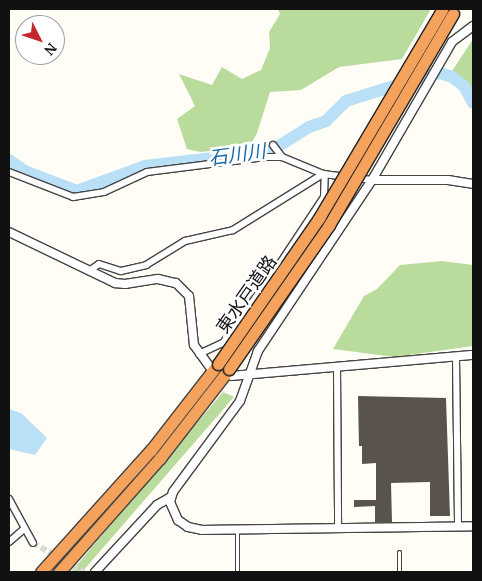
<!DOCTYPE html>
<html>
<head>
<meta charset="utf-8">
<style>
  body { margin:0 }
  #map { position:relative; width:482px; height:581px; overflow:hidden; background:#fffdf5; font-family:"PT Serif","Noto Sans JP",serif }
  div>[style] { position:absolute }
  .forest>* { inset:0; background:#b9dc9c }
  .water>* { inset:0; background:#b9e0f7 }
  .river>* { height:12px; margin:-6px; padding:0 6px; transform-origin:6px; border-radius:6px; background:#b9e0f7 }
  .building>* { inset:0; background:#5a524d }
  .minor-tunnel>* { height:6px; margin-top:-3px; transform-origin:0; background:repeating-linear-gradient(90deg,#dbdad3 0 6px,transparent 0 9px) }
  .roads { filter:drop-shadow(1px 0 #444) drop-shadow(-1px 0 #444) drop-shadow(0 1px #444) drop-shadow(0 -1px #444) }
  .service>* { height:3px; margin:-1.5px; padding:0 1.5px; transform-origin:1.5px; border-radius:1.5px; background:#fff }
  .minor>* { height:6px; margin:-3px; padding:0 3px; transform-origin:3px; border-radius:3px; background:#fff }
  .tertiary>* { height:8px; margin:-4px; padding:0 4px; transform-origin:4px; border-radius:4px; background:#fff }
  .motorway>* { height:11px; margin:-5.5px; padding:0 5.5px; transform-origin:5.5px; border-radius:5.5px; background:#f5a25d }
  .bridges { filter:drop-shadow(1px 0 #222) drop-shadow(-1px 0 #222) drop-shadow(0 1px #222) drop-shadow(0 -1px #222) }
  .motorway-bridge>* { height:11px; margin:-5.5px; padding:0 5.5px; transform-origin:5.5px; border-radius:5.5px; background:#f5a25d }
  span { translate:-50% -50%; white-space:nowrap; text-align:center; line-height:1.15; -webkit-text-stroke:5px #fff; paint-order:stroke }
  .street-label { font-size:18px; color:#111 }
  .water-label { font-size:19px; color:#1768a6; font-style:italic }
  .frame { position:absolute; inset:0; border:10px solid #111; pointer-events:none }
  .north { position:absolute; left:15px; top:15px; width:50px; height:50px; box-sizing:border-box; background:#fff; border:1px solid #a0a0a0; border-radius:50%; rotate:131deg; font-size:14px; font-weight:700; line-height:20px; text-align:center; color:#111 }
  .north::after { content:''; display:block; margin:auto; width:18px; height:22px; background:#c4262e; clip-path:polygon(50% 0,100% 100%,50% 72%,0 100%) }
</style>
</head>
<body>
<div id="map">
  <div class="forest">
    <div style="clip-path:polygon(278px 9px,431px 9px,402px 59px,339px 67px,301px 90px,270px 92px,257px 133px,250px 146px,201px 152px,187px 149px,177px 119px,195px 106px,179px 74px,212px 85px,222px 67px,242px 79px,261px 70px,270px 48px,269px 32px,280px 14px)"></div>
    <div style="clip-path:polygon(473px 39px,473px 97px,452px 71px)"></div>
    <div style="clip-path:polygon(442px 261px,473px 265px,473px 346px,394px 357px,333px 349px,364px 296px,377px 289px,400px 265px)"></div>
    <div style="clip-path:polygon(223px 392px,234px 397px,82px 572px,71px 572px)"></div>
  </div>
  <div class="water">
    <div style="clip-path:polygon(9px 409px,21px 413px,47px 438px,35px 455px,9px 449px)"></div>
  </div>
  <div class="river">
    <div style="left:9px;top:160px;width:19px;rotate:35deg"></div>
    <div style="left:25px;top:171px;width:56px;rotate:21deg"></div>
    <div style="left:77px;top:191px;width:72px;rotate:-20.2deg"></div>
    <div style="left:145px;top:166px;width:127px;rotate:-6.8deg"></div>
    <div style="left:271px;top:151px;width:45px;rotate:-32.3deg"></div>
    <div style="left:309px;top:127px;width:18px;rotate:-19deg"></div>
    <div style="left:326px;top:121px;width:28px;rotate:-45deg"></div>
    <div style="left:346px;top:101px;width:84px;rotate:-17.4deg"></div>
    <div style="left:426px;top:76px;width:14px;rotate:-12deg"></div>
    <div style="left:440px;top:73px;width:13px;rotate:18deg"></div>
    <div style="left:452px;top:77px;width:15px;rotate:37deg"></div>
    <div style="left:464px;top:86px;width:19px;rotate:62deg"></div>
  </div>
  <div class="building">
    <div style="clip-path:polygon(358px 396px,446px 398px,450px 516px,430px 516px,430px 482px,391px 483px,392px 522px,375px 522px,375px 506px,354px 507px,354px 500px,376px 500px,376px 463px,362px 464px,362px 446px,359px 446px)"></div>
  </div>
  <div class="minor-tunnel">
    <div style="left:33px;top:543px;width:59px;rotate:29.6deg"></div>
  </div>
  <div class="roads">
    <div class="service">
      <div style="left:399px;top:552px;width:20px;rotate:90deg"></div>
      <div style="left:237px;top:572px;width:41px;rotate:-90deg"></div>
    </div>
    <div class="minor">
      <div style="left:273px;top:145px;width:15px;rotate:53deg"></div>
      <div style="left:9px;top:172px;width:69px;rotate:21.3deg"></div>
      <div style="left:73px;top:197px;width:31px;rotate:-9deg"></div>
      <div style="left:104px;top:192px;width:47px;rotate:-24.9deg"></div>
      <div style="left:147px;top:172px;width:119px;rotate:-7.2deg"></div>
      <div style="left:265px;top:157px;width:17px"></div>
      <div style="left:282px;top:157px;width:44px;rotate:22.5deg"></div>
      <div style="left:323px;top:174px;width:49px;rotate:7deg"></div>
      <div style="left:89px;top:271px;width:12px;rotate:-35deg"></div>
      <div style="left:99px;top:264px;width:23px;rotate:18deg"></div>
      <div style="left:121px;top:271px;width:26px;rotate:-13deg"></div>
      <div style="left:146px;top:265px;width:46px;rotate:-31.6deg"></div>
      <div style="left:185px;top:241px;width:49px;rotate:-12.9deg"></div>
      <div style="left:233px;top:230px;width:106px;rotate:-31.9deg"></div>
      <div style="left:199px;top:354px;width:26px;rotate:-25deg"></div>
      <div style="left:223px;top:343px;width:100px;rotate:-54.4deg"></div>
      <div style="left:281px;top:262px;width:78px;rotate:-56.5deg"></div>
      <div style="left:324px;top:197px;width:23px;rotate:-88deg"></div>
      <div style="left:456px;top:358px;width:168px;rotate:89.3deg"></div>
      <div style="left:337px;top:368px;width:161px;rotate:89.6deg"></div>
      <div style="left:9px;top:499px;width:50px;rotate:61.4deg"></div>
      <div style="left:9px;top:542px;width:20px;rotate:-41deg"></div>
    </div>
    <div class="tertiary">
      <div style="left:473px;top:26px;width:26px;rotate:143deg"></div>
      <div style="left:452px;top:42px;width:160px;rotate:120.1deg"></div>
      <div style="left:372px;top:180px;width:206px;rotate:123.7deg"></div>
      <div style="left:258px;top:351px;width:53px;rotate:109.8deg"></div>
      <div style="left:240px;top:401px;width:113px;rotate:126.4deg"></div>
      <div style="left:173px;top:492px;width:10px;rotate:107deg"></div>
      <div style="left:170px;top:502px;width:20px;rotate:66deg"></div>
      <div style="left:178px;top:520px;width:12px;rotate:35deg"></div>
      <div style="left:188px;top:527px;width:14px;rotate:12deg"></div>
      <div style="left:202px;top:530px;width:271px;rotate:-0.8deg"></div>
      <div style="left:372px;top:180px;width:76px"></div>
      <div style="left:448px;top:180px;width:25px;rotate:9deg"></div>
      <div style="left:9px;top:232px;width:118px;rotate:25.7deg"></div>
      <div style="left:115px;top:283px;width:10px;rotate:6deg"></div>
      <div style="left:125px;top:284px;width:33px;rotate:-9deg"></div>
      <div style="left:158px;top:279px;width:18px;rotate:13deg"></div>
      <div style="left:176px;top:283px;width:18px;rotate:45deg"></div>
      <div style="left:189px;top:296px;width:49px;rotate:84.2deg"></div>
      <div style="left:194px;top:345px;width:26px;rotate:54deg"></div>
      <div style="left:232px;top:376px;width:242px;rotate:-5deg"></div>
      <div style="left:95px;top:572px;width:91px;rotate:-47.2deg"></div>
      <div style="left:157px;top:505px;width:16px;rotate:-30deg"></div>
    </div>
    <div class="motorway">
      <div style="left:41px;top:572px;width:164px;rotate:-48deg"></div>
      <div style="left:151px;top:450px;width:109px;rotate:-52.1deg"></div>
      <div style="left:59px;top:572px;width:152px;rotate:-48.5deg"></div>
      <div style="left:160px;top:458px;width:113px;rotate:-52.2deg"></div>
    </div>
  </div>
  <div class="bridges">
    <div class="motorway-bridge">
      <div style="left:218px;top:364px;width:178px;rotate:-55.3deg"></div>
      <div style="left:319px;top:218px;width:242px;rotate:-59.4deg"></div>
      <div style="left:229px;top:369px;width:175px;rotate:-55.2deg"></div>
      <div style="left:329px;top:225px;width:245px;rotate:-59.6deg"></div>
    </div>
  </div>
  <div class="street-label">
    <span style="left:246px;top:294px;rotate:-55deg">東水戸道路</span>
  </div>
  <div class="water-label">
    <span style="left:237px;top:154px;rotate:-8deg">石川川</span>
  </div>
  <div class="frame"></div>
  <div class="north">N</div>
</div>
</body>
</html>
